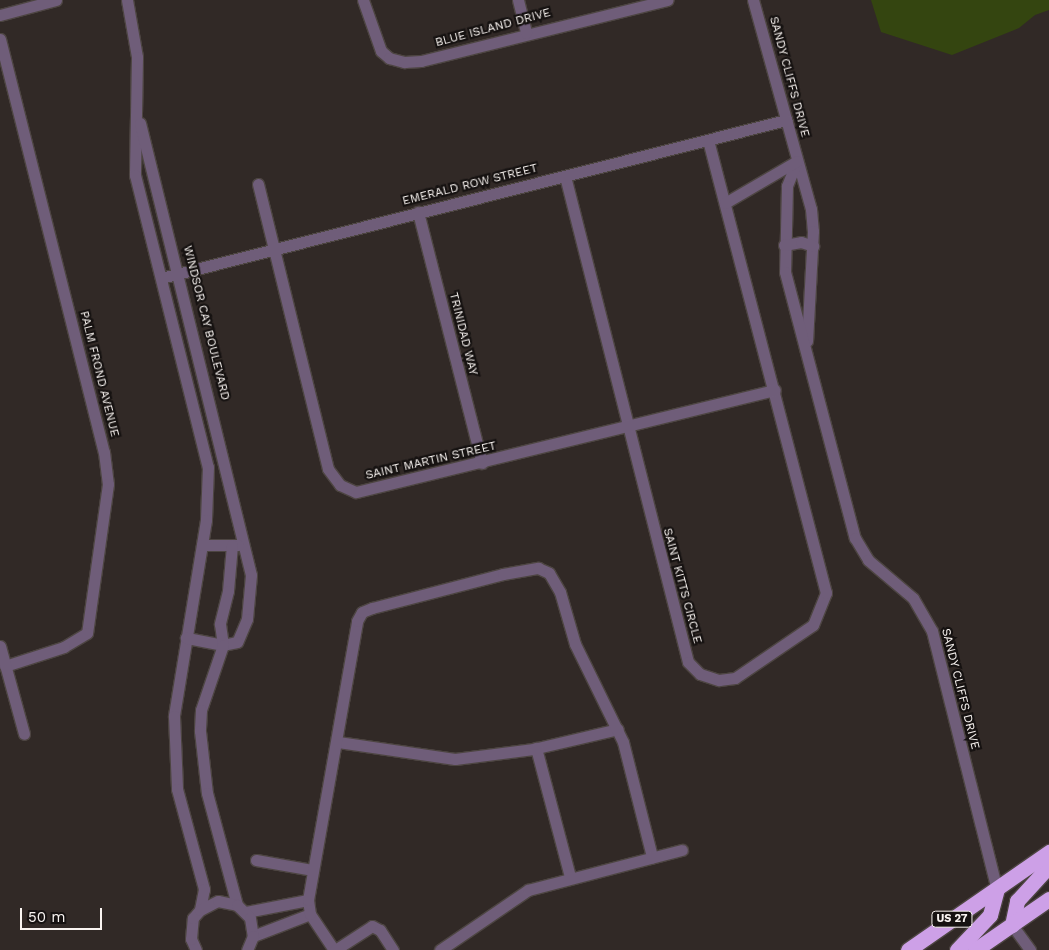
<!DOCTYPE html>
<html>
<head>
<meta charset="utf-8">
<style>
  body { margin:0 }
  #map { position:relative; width:1049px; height:950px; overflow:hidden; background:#312926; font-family:"Work Sans",sans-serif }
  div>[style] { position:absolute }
  .green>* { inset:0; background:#344510 }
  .roads { filter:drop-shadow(1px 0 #4d4542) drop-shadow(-1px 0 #4d4542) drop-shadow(0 1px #4d4542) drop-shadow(0 -1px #4d4542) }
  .minor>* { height:11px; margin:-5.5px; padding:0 5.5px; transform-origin:5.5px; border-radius:5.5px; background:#6f5d79 }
  .highway>* { height:15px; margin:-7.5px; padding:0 7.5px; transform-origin:7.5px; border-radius:7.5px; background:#cda0e7 }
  span { translate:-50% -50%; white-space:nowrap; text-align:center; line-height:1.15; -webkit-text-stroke:4.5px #161211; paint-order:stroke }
  .shield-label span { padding:1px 4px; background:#161211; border:1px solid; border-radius:4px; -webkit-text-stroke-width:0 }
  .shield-label { font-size:11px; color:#f9f4f1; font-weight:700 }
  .street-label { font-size:12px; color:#f9f4f1 }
  .scale { position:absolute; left:20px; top:908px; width:82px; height:22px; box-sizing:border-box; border:2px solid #f9f4f1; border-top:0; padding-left:6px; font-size:15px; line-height:18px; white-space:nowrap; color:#f9f4f1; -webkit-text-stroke:4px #161211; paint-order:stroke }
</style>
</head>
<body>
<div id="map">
  <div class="green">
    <div style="clip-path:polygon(871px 0,1049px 0,1049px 10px,1035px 15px,1019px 28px,952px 55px,881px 32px)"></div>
  </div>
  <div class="roads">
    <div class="minor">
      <div style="left:127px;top:0;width:58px;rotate:80deg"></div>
      <div style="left:137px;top:57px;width:118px;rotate:91deg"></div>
      <div style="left:135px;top:175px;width:301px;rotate:76deg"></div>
      <div style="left:208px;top:467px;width:53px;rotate:92.2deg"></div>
      <div style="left:206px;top:520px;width:199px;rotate:99.3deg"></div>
      <div style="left:174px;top:716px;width:73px;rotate:87.6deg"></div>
      <div style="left:177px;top:789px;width:104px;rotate:74.9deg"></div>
      <div style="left:204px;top:889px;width:21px;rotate:101deg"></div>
      <div style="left:363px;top:0;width:54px;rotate:70.6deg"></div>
      <div style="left:381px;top:51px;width:11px;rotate:41deg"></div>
      <div style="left:389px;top:58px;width:16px;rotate:15deg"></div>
      <div style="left:404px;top:62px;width:17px;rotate:-3deg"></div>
      <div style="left:421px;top:61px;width:254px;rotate:-13.9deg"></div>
      <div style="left:518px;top:0;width:34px;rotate:76deg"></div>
      <div style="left:753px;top:0;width:217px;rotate:74.5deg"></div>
      <div style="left:811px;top:209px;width:22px;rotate:85deg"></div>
      <div style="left:813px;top:231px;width:110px;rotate:93.1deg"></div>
      <div style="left:0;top:15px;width:58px;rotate:-15deg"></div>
      <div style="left:0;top:39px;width:426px;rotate:75.9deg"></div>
      <div style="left:104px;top:452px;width:32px;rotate:83deg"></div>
      <div style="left:108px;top:484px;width:150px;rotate:98deg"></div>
      <div style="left:87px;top:633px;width:27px;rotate:149deg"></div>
      <div style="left:64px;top:647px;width:62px;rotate:162.1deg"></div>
      <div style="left:140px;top:123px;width:465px;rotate:76.2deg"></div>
      <div style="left:251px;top:575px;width:44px;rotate:95.2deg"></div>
      <div style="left:247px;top:619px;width:25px;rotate:113deg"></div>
      <div style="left:237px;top:642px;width:14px;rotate:168deg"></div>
      <div style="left:223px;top:645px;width:38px;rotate:-169deg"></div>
      <div style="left:797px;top:161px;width:27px;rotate:112deg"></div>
      <div style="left:787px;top:186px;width:86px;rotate:91.3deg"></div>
      <div style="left:785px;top:272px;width:275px;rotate:75.3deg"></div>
      <div style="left:855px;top:538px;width:26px;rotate:59deg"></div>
      <div style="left:868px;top:560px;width:59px;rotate:40.2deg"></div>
      <div style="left:913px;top:598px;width:38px;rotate:60deg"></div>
      <div style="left:932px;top:631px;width:266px;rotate:75.9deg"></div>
      <div style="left:565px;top:176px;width:501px;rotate:75.8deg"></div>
      <div style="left:688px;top:662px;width:17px;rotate:45deg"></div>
      <div style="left:700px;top:674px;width:20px;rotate:18deg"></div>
      <div style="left:719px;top:680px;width:16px;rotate:-7deg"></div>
      <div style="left:735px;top:678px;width:94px;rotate:-34.2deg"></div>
      <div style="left:813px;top:625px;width:35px;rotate:-68deg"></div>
      <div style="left:826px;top:593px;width:468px;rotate:-104.6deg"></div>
      <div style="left:258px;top:184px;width:293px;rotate:76.2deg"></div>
      <div style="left:328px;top:469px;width:20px;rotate:53deg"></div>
      <div style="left:340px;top:485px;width:17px;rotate:24deg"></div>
      <div style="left:356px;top:492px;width:431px;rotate:-13.7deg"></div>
      <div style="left:725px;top:203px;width:83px;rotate:-30.3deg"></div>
      <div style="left:418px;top:212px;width:259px;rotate:75.7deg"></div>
      <div style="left:784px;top:245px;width:17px;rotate:-10deg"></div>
      <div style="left:801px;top:242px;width:13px;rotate:18deg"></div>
      <div style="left:161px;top:278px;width:645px;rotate:-14.19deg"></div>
      <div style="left:202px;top:545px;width:36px"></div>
      <div style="left:232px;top:545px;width:46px;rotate:95deg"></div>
      <div style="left:228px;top:591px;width:34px;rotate:104deg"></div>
      <div style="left:220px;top:624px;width:21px;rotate:82deg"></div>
      <div style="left:223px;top:645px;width:69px;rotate:108.7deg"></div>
      <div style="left:201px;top:710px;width:21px;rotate:93deg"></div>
      <div style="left:200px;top:731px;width:62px;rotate:83.6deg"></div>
      <div style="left:207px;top:793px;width:116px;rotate:75deg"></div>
      <div style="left:0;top:646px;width:91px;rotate:74.7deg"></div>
      <div style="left:338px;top:742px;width:118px;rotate:8.3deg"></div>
      <div style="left:455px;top:759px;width:79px;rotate:-7.3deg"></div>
      <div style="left:533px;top:749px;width:87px;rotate:-13.2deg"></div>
      <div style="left:536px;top:748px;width:133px;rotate:75.2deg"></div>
      <div style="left:256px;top:860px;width:58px;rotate:10deg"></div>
      <div style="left:246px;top:912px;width:63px;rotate:-11deg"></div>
      <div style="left:1012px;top:925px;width:31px;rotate:54deg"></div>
      <div style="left:253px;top:936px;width:61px;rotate:-21.1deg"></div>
      <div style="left:196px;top:950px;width:12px;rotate:-114deg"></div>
      <div style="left:191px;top:939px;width:21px;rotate:-85deg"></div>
      <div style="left:193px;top:918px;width:11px;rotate:-49deg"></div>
      <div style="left:200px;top:910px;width:20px;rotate:-27deg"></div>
      <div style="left:218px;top:901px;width:19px;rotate:12deg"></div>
      <div style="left:237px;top:905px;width:18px;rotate:45deg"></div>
      <div style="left:250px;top:918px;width:18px;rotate:81deg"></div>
      <div style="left:253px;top:936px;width:15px;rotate:113deg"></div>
      <div style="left:334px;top:950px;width:43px;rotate:-123.7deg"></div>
      <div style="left:310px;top:914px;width:14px;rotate:-98deg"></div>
      <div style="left:308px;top:900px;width:283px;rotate:-80deg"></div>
      <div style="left:357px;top:621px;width:10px;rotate:-61deg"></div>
      <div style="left:362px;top:612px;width:11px;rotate:-22deg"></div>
      <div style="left:372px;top:608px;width:135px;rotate:-14.5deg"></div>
      <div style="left:503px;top:574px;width:36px;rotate:-10deg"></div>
      <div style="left:538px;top:568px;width:12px;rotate:24deg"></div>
      <div style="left:549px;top:573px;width:22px;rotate:60deg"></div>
      <div style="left:560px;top:592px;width:54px;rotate:73.9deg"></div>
      <div style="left:575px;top:644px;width:109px;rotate:63.9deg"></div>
      <div style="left:623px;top:742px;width:119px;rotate:75.8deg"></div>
      <div style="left:335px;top:950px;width:44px;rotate:-33deg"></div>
      <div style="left:372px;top:926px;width:9px;rotate:27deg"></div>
      <div style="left:380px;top:930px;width:24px;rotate:57deg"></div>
      <div style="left:440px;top:950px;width:107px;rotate:-34.3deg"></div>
      <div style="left:528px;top:890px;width:159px;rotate:-14.6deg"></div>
    </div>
    <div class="highway">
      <div style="left:1012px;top:925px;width:25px;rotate:-78deg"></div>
      <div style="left:1017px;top:901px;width:47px;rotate:-47.6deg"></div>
      <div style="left:908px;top:950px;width:172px;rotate:-34.8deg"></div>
      <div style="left:957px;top:950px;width:48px;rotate:-46.7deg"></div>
      <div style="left:990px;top:915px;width:27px;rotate:-75deg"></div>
      <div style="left:975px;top:950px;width:90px;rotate:-34.6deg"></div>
    </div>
  </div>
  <div class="shield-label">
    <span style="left:952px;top:919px">US 27</span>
  </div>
  <div class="street-label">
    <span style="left:493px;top:28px;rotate:-15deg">BLUE ISLAND DRIVE</span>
    <span style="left:789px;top:77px;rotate:75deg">SANDY CLIFFS DRIVE</span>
    <span style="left:470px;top:185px;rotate:-14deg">EMERALD ROW STREET</span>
    <span style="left:206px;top:323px;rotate:76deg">WINDSOR CAY BOULEVARD</span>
    <span style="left:463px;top:334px;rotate:76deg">TRINIDAD WAY</span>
    <span style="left:99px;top:374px;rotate:76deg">PALM FROND AVENUE</span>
    <span style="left:431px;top:461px;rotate:-13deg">SAINT MARTIN STREET</span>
    <span style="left:682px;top:586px;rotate:75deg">SAINT KITTS CIRCLE</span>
    <span style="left:960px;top:689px;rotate:76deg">SANDY CLIFFS DRIVE</span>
  </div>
  <div class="scale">50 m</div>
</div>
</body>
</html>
